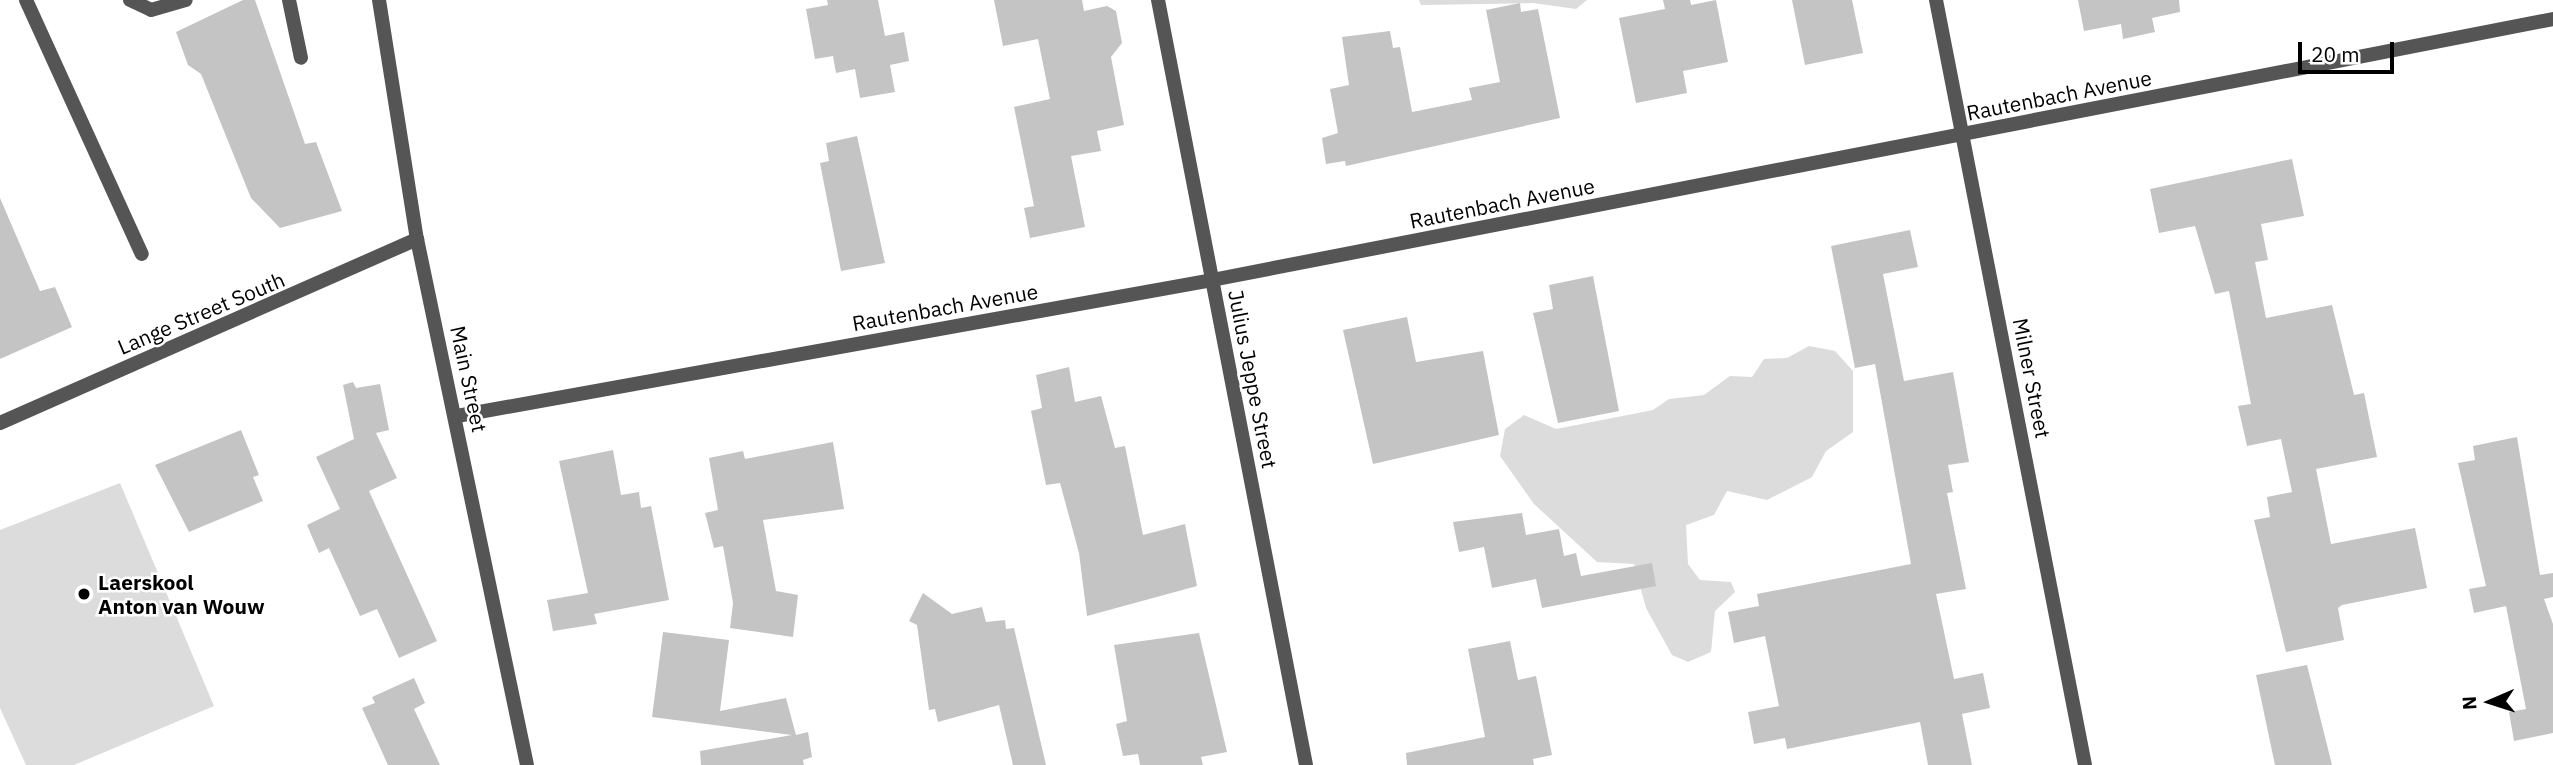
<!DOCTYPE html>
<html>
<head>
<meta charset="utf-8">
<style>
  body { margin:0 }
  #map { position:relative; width:2553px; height:765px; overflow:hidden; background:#fff; font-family:"IBM Plex Sans",sans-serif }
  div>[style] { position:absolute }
  .green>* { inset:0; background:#dcdcdc }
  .building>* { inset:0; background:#c4c4c4 }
  .service>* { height:14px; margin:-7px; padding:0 7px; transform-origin:7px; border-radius:7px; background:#555 }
  .minor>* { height:14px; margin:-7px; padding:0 7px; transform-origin:7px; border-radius:7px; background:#555 }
  .dots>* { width:19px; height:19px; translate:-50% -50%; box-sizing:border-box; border:4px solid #fff; border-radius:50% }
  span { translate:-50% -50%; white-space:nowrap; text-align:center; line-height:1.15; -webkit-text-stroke:5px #fff; paint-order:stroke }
  .street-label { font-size:21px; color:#000 }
  .poi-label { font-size:21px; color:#000; font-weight:700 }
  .left { translate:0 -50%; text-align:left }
  .north { position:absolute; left:2455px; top:667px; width:70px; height:70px; -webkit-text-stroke:5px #fff; paint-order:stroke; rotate:267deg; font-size:19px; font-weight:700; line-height:28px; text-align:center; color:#000 }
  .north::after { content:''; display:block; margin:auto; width:24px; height:32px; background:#000; clip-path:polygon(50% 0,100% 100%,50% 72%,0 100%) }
  .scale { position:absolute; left:2298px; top:42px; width:96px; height:32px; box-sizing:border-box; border:4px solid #000; border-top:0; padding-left:9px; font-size:21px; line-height:24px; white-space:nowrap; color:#000; -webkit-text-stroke:5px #fff; paint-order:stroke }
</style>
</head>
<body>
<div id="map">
  <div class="green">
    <div style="clip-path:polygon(1419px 0,1587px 0,1576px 9px,1533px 3px,1421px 5px)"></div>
    <div style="clip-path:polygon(1809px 346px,1835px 351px,1853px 371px,1853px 432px,1826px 451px,1812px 477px,1767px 500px,1727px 491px,1714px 515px,1686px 525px,1688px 564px,1700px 580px,1731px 582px,1735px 592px,1715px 611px,1711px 652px,1688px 662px,1672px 655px,1646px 608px,1634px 564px,1597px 562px,1534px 504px,1500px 456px,1505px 429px,1524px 415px,1556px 429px,1653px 410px,1669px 399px,1704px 395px,1730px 376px,1752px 377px,1764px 359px,1787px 358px)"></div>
    <div style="clip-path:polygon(120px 483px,214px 706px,74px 765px,26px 765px,0 708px,0 530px)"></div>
  </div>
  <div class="building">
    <div style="clip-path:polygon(243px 0,255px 0,305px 144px,316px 142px,342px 211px,280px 228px,251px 198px,201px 74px,188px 65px,176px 32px)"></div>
    <div style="clip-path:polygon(827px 0,878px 0,885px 36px,904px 32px,909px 61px,890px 65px,895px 92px,860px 98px,855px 69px,836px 73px,833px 56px,815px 59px,806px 9px,828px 5px)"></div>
    <div style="clip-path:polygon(994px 0,1082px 0,1084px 11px,1107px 6px,1116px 11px,1122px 43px,1111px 57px,1124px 125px,1097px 131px,1101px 151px,1071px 156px,1085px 227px,1030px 238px,1024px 208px,1034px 206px,1014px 107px,1050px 99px,1038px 39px,1003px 46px)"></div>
    <div style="clip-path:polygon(1663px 0,1690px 0,1691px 5px,1716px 0,1728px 62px,1683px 71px,1687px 93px,1636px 103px,1619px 18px,1665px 9px)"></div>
    <div style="clip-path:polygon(1792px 0,1852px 0,1863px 53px,1805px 65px)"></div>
    <div style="clip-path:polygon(2078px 0,2179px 0,2180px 12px,2152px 18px,2155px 32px,2123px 39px,2121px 24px,2084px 31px)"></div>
    <div style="clip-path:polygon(1520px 3px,1521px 12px,1538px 9px,1560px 118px,1346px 166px,1345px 161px,1326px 164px,1322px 138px,1338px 133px,1330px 89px,1349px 85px,1342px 37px,1390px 31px,1393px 48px,1400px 47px,1412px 112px,1472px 100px,1469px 88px,1500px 82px,1486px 10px)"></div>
    <div style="clip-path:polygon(857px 136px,885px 263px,841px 271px,820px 163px,829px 161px,826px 143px)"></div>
    <div style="clip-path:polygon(2292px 159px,2304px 216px,2261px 224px,2268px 260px,2255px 262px,2266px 318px,2332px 305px,2354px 395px,2364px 393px,2377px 457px,2316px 469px,2331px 544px,2415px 528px,2427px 588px,2342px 605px,2338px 608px,2344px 640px,2286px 652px,2254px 520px,2270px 517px,2267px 497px,2292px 492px,2281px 439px,2247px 446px,2238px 406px,2251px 404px,2229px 291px,2215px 294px,2195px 226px,2159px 233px,2150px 189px)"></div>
    <div style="clip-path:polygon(0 198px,40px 291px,55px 287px,72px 327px,0 359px)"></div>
    <div style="clip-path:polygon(1910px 230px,1918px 267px,1883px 274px,1904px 381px,1953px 372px,1969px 462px,1948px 465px,1953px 492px,1947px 493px,1966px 589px,1936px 594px,1954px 679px,1983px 673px,1990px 708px,1962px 714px,1972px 765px,1928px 765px,1920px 722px,1787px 749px,1785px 738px,1754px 744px,1748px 712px,1779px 706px,1765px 636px,1734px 643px,1728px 612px,1759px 606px,1757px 594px,1911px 564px,1875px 364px,1855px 368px,1831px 246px)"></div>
    <div style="clip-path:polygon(1593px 276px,1619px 411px,1558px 423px,1533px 313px,1553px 309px,1549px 285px)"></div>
    <div style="clip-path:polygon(1407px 317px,1416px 362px,1483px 351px,1499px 435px,1373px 464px,1343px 330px)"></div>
    <div style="clip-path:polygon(1069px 367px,1075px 402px,1101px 396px,1115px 448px,1125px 446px,1143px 535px,1185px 524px,1197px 586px,1087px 616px,1079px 553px,1060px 483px,1046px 485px,1031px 411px,1042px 408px,1036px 375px)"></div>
    <div style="clip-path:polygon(353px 382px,356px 388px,380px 384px,389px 430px,376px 433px,397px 478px,369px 491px,437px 641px,399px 658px,377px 609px,360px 616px,329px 548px,319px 553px,307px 525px,340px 509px,316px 457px,354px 439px,343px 385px)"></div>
    <div style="clip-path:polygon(241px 430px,259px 475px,253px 477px,263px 501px,189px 532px,155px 465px)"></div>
    <div style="clip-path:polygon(2517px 437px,2540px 575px,2553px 573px,2553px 597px,2544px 599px,2553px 624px,2553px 733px,2514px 741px,2509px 712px,2526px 709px,2506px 606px,2474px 613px,2469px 589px,2486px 586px,2458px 463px,2475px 460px,2473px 446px)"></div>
    <div style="clip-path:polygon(833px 442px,844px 509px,763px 520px,776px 591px,798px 595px,793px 637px,730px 628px,733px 603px,723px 546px,714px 548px,705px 513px,718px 510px,709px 458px,743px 451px,745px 459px)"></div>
    <div style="clip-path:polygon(613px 450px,621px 495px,639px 492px,641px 508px,651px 506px,669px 600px,594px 614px,597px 624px,553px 631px,547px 600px,588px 593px,559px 461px)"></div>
    <div style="clip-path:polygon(1522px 513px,1526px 535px,1559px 529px,1564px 556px,1576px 553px,1581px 576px,1652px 563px,1656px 586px,1542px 608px,1536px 579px,1492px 588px,1484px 547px,1459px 552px,1453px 522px)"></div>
    <div style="clip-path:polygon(923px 593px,952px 614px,982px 607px,986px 622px,1005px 620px,1006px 629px,1014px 628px,1046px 765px,1013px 765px,999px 705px,938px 722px,935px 709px,929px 710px,917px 625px,909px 621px)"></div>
    <div style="clip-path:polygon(663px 632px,729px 640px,720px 711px,786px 698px,796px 735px,808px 732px,812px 757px,803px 760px,804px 765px,701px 765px,700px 751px,792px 735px,652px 717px)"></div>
    <div style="clip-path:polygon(1199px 633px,1227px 752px,1201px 757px,1203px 765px,1140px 765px,1138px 754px,1123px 756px,1116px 724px,1127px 721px,1114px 645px)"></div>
    <div style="clip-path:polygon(1510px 641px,1518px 680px,1536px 676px,1552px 755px,1533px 759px,1534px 765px,1407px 765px,1406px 753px,1485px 737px,1468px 649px)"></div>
    <div style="clip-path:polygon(2307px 665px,2332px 765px,2275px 765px,2256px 675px)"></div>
    <div style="clip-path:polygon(414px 678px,425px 703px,414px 709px,440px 765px,388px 765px,362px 708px,375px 703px,372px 697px)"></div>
  </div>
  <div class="service">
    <div style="left:26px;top:0;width:279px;rotate:65.5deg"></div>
    <div style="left:130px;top:0;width:23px;rotate:25deg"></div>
    <div style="left:151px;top:10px;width:36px;rotate:-16deg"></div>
    <div style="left:289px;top:0;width:59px;rotate:78.3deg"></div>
  </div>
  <div class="minor">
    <div style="left:379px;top:0;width:242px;rotate:81deg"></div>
    <div style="left:417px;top:239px;width:537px;rotate:78.19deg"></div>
    <div style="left:1158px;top:0;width:779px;rotate:79.05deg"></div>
    <div style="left:1936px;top:0;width:779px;rotate:78.98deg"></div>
    <div style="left:457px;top:416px;width:767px;rotate:-10.21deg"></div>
    <div style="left:1212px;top:280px;width:1366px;rotate:-11.01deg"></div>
    <div style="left:0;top:423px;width:456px;rotate:-23.8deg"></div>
  </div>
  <div class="dots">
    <div style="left:84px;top:594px;background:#000"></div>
  </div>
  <div class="street-label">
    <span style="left:2059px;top:95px;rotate:-11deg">Rautenbach Avenue</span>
    <span style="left:1502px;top:203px;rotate:-11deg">Rautenbach Avenue</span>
    <span style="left:945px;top:307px;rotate:-10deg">Rautenbach Avenue</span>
    <span style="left:201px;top:313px;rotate:-23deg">Lange Street South</span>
    <span style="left:2032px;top:378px;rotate:79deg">Milner Street</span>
    <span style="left:469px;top:379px;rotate:78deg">Main Street</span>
    <span style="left:1253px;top:379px;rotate:79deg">Julius Jeppe Street</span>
  </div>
  <div class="poi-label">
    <span class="left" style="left:98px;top:594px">Laerskool<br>Anton van Wouw</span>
  </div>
  <div class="north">N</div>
  <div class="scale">20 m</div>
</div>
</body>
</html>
